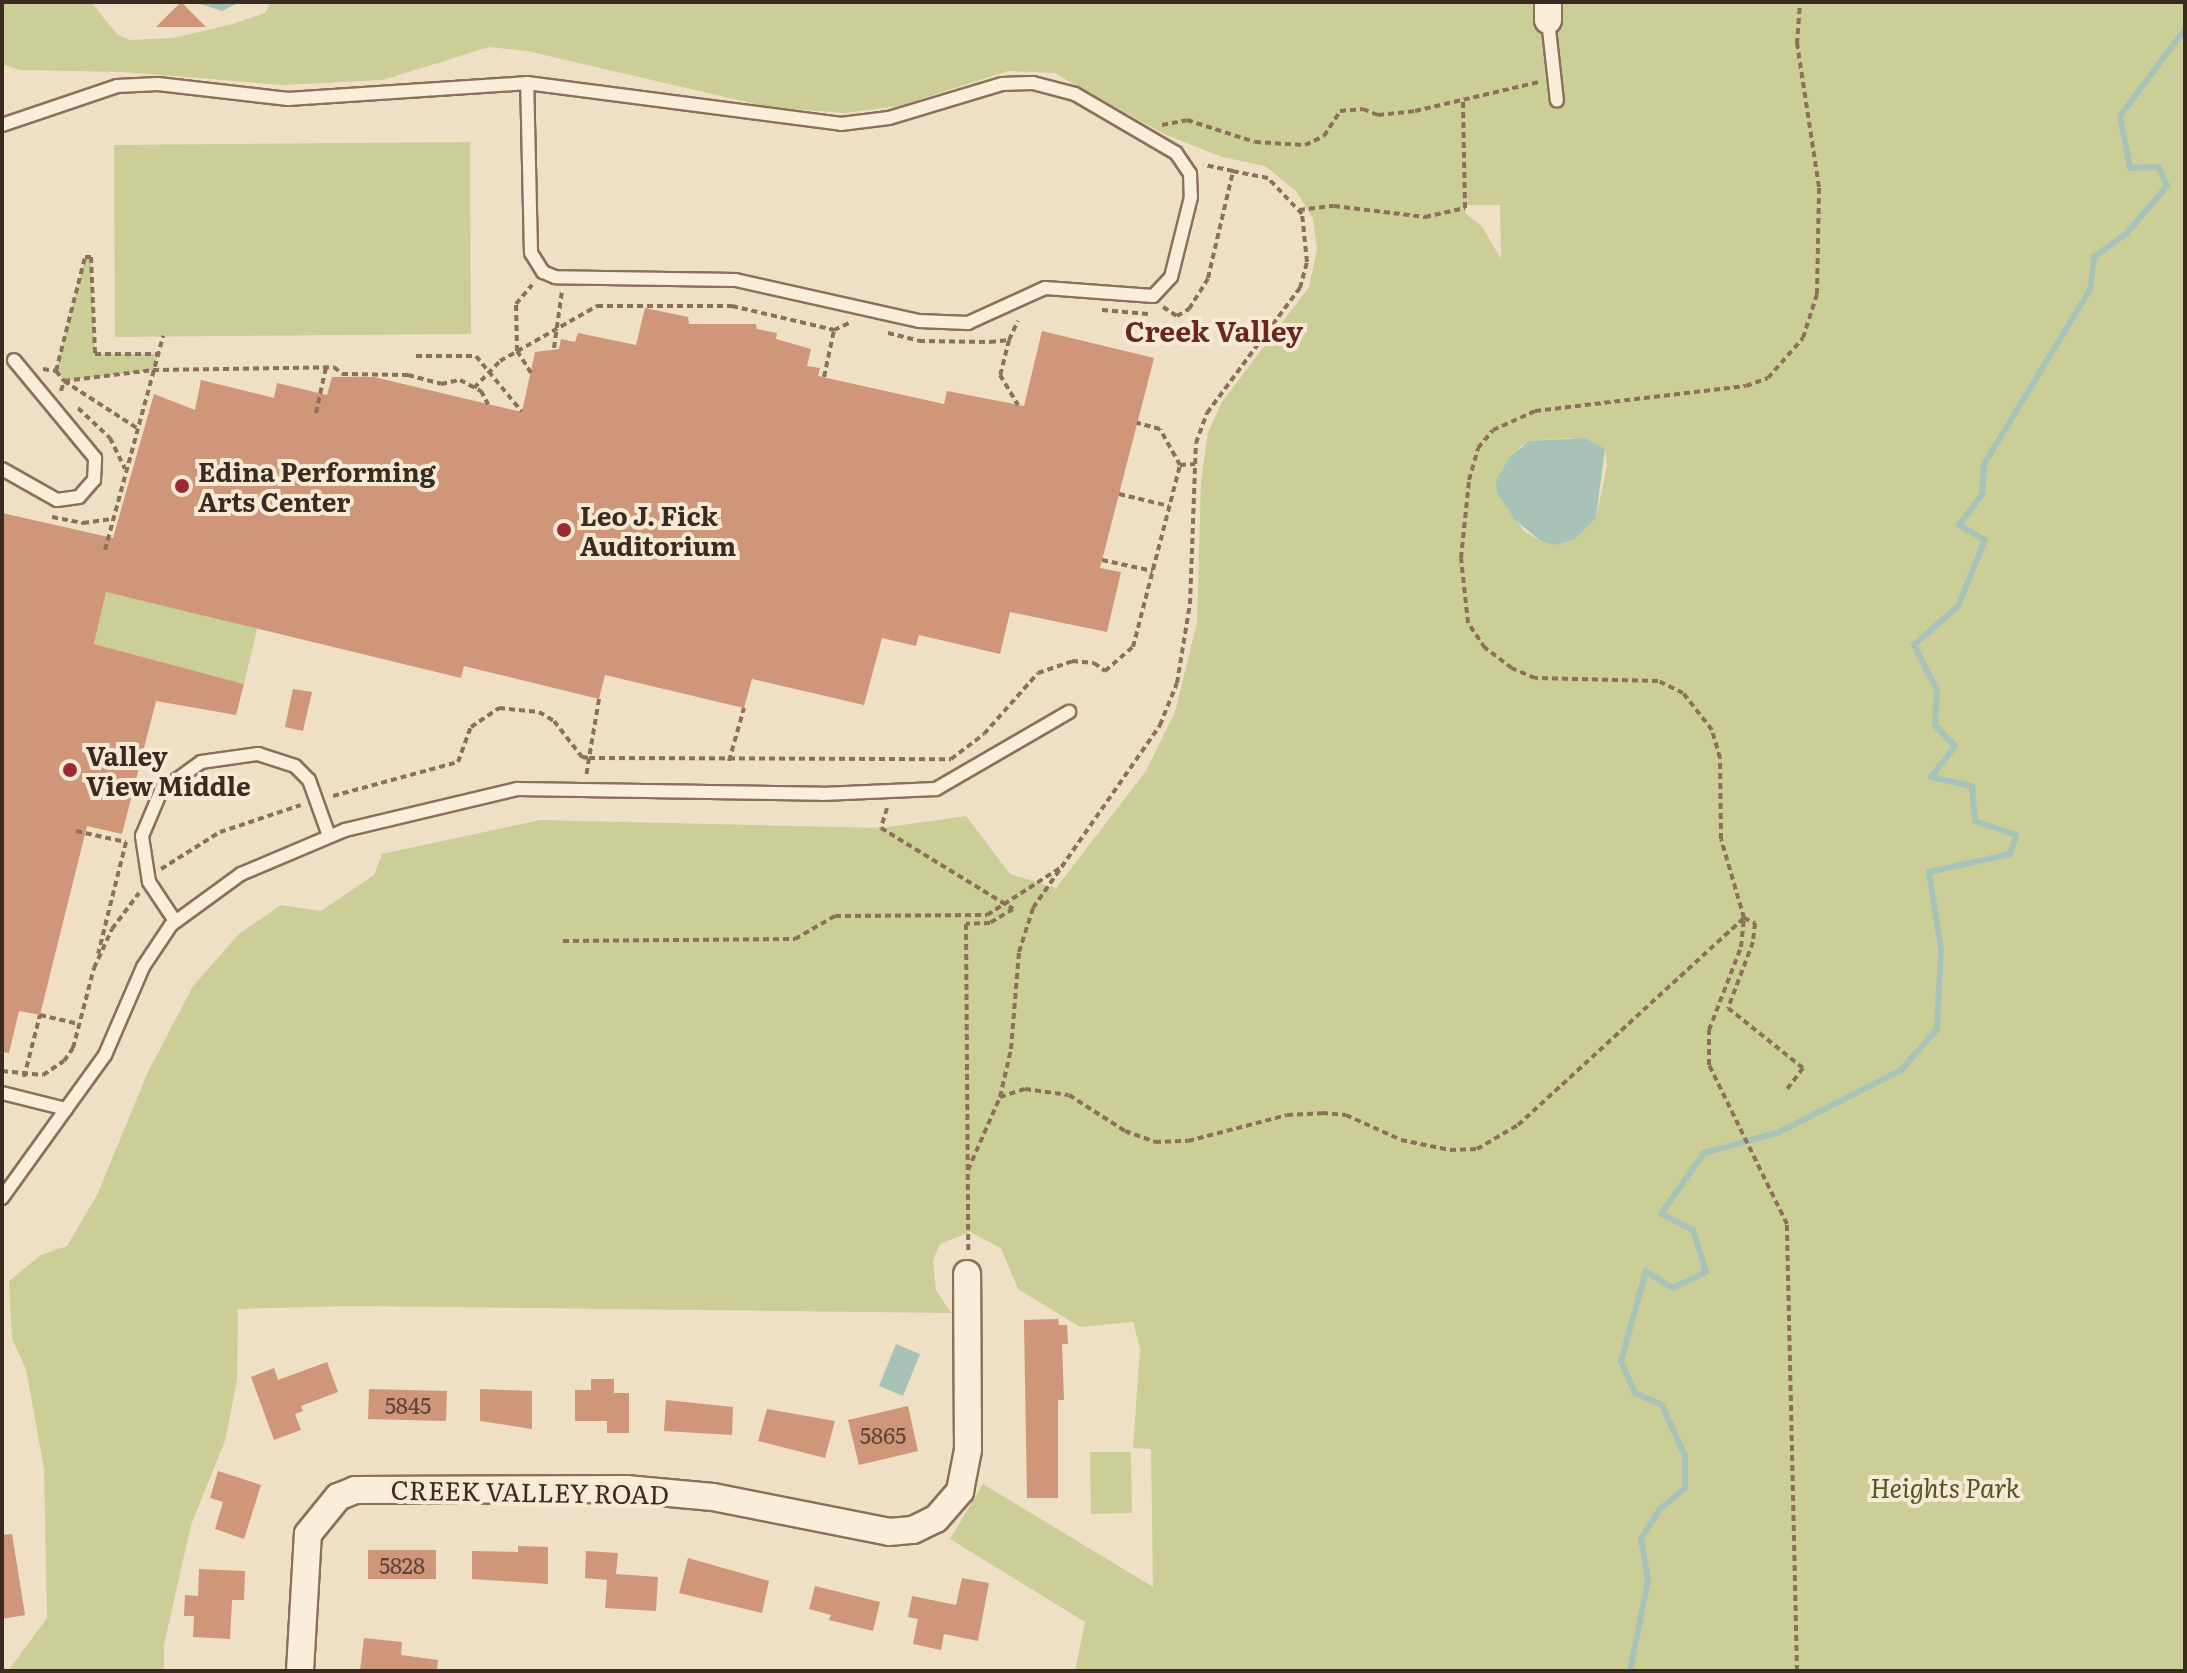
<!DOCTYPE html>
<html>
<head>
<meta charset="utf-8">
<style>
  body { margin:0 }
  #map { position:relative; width:2187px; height:1673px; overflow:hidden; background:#efdfc5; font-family:Literata,serif }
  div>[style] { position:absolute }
  .green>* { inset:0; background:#ccce98 }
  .water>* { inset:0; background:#a7c3b8 }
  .stream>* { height:6px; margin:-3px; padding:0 3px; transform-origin:3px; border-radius:3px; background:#a7c3b8 }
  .building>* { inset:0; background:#cf967a }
  .path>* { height:4px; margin-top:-2px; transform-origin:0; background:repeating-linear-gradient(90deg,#8b705a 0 6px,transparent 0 10px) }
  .roads { filter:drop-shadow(2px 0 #8b705a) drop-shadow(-2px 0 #8b705a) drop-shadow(0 2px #8b705a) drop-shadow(0 -2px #8b705a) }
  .service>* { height:12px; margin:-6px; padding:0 6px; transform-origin:6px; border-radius:6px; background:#faedd9 }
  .minor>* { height:26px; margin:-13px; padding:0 13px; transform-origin:13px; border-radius:13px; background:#faedd9 }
  .dots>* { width:22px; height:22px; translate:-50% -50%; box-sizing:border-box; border:4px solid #f7ead5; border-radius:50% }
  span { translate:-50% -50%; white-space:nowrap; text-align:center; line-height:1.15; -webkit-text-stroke:8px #f7ead5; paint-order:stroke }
  .number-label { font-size:22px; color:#604536 }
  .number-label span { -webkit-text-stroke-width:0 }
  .poi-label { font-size:26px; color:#3b2a1f; font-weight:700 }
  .left { translate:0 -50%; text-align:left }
  .park-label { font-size:26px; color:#4f5825; font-style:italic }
  .street-label { font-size:26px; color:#3b2a1f }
  .neighbourhood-label { font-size:28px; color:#69271d; font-weight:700 }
  .frame { position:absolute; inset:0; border:4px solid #3b2a1f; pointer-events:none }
</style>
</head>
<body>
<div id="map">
  <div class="green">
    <div style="clip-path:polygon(evenodd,2px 2px,91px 2px,117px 34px,130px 40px,173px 38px,233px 24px,265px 13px,271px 2px,2185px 2px,2185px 1671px,1075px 1671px,1085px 1622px,950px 1539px,983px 1484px,1153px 1587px,1151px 1449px,1133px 1448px,1140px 1349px,1133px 1322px,1080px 1327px,1018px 1289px,1001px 1248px,970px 1232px,940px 1244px,933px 1260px,936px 1290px,951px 1313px,350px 1306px,238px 1309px,237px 1380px,225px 1441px,191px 1525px,164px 1645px,164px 1671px,8px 1671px,47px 1618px,44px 1469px,26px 1369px,12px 1339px,9px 1281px,41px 1255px,67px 1246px,98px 1193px,147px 1074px,193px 986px,239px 934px,281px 905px,321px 911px,374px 875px,382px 854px,540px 820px,881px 828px,966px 816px,1010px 874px,1056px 888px,1146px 771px,1175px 712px,1197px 622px,1201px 481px,1208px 432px,1222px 402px,1309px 287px,1317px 250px,1313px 219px,1296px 191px,1265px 166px,1222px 157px,1164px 134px,1054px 73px,1008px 71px,899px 106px,845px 113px,768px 107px,527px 51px,489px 47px,383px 80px,282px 85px,123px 72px,20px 70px,2px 64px,2px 2px,1465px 205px,1500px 205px,1501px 259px,1482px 226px,1466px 214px,1465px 205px,2px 2px,1572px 438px,1605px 449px,1607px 465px,1596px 518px,1541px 541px,1524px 531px,1510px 510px,1519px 448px,1529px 441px,1572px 438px)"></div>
    <div style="clip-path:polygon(470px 142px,471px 334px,115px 337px,114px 145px)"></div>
    <div style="clip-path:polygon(85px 257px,91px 257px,95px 354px,158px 354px,153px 370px,64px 381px,56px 371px)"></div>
    <div style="clip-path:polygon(106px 592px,258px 625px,244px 684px,94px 644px)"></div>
    <div style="clip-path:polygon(1090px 1452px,1131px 1452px,1132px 1513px,1091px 1514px)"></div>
  </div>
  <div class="water">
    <div style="clip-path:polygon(194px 2px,240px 2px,222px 11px)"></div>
    <div style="clip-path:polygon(1585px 438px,1605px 449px,1596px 518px,1575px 539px,1555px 545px,1541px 541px,1516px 521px,1497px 493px,1496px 480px,1510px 457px,1529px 441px)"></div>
    <div style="clip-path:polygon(896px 1344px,920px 1354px,903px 1396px,879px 1386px)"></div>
  </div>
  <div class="stream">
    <div style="left:1630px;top:1671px;width:93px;rotate:-78.8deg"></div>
    <div style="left:1648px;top:1580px;width:42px;rotate:-99.7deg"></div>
    <div style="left:1641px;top:1539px;width:36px;rotate:-58deg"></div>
    <div style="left:1660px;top:1509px;width:33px;rotate:-40deg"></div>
    <div style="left:1685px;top:1488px;width:32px;rotate:-90deg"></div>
    <div style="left:1685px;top:1456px;width:56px;rotate:-114.3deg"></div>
    <div style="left:1662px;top:1405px;width:30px;rotate:-156deg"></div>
    <div style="left:1635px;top:1393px;width:35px;rotate:-114deg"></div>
    <div style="left:1621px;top:1361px;width:93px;rotate:-74.5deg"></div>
    <div style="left:1646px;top:1271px;width:31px;rotate:33deg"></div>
    <div style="left:1672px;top:1288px;width:38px;rotate:-25deg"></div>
    <div style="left:1706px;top:1272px;width:44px;rotate:-107.2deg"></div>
    <div style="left:1693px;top:1230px;width:36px;rotate:-153deg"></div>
    <div style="left:1661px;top:1214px;width:75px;rotate:-54.8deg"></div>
    <div style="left:1704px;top:1153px;width:78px;rotate:-15.6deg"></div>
    <div style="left:1779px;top:1132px;width:137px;rotate:-26.9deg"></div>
    <div style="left:1901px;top:1070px;width:55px;rotate:-48.7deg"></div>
    <div style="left:1937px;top:1029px;width:80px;rotate:-87.1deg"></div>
    <div style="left:1941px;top:949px;width:78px;rotate:-98.9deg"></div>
    <div style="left:1929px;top:872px;width:83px;rotate:-12.5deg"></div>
    <div style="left:2010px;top:854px;width:20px;rotate:-72deg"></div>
    <div style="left:2016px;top:835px;width:43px;rotate:-161.1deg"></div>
    <div style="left:1975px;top:821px;width:35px;rotate:-95deg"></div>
    <div style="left:1972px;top:786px;width:42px;rotate:-167.6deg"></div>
    <div style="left:1931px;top:777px;width:39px;rotate:-52deg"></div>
    <div style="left:1955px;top:746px;width:29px;rotate:-134deg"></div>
    <div style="left:1935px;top:725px;width:35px;rotate:-87deg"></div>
    <div style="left:1937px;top:690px;width:51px;rotate:-117.1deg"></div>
    <div style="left:1914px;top:645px;width:59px;rotate:-41.6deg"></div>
    <div style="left:1958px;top:606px;width:71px;rotate:-67.8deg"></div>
    <div style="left:1985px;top:540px;width:30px;rotate:-150deg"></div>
    <div style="left:1959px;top:525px;width:39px;rotate:-53deg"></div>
    <div style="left:1982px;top:494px;width:30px;rotate:-86deg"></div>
    <div style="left:1984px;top:464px;width:204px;rotate:-58.7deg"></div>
    <div style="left:2090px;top:290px;width:33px;rotate:-83deg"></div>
    <div style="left:2094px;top:257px;width:41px;rotate:-36deg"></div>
    <div style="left:2127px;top:233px;width:62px;rotate:-49.6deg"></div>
    <div style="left:2167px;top:186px;width:21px;rotate:-113deg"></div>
    <div style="left:2159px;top:167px;width:29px;rotate:178deg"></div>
    <div style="left:2130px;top:168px;width:53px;rotate:-100.9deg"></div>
    <div style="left:2120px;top:116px;width:109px;rotate:-53.2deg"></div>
  </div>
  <div class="building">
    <div style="clip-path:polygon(181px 2px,206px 27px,156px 27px)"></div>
    <div style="clip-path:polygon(645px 308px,688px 317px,689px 324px,756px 324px,757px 329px,777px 333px,776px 339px,811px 349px,807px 366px,820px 368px,818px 376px,944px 404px,947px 391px,1024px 406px,1042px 331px,1154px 358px,1100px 568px,1121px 572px,1107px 632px,1010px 612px,1000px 654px,919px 635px,916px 646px,882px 638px,864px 705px,752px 679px,744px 708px,605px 675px,599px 699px,464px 666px,461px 678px,106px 592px,94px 644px,244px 684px,236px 715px,156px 701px,122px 834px,87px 826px,40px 1015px,19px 1011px,9px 1053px,2px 1052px,2px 513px,113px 538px,154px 394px,195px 410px,201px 380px,274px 398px,277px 383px,327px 395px,332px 377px,374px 377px,522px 412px,535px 352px,559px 349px,561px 339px,575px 342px,578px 333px,636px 345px)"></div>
    <div style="clip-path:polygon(293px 689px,312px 692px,303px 731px,285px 727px)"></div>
    <div style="clip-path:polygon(1058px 1319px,1059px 1325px,1067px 1325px,1068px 1344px,1062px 1344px,1064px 1400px,1058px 1400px,1058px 1498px,1027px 1498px,1024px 1320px)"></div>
    <div style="clip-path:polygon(327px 1362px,338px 1392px,301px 1406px,303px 1411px,295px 1414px,301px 1430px,274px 1440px,251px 1377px,274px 1368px,278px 1380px)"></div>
    <div style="clip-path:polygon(591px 1379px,614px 1379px,614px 1393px,629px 1393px,629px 1433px,607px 1433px,607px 1421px,575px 1421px,575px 1390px,591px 1390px)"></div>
    <div style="clip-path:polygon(369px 1389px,447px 1391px,446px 1421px,368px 1419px)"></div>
    <div style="clip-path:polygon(480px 1389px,532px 1391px,532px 1429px,480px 1421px)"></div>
    <div style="clip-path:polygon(666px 1400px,733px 1407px,732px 1435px,664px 1431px)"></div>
    <div style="clip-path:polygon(908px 1406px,918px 1451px,859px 1465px,848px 1420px)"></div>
    <div style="clip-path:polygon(767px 1409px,835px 1421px,825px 1458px,758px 1441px)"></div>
    <div style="clip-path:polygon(218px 1471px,261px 1485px,244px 1539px,215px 1529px,223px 1502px,210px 1498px)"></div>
    <div style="clip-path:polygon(12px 1534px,25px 1615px,2px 1619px,2px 1535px)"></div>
    <div style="clip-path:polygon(518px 1546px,548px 1547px,548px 1584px,472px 1579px,472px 1551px,518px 1552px)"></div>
    <div style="clip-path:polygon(368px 1550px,436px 1550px,436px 1579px,368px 1579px)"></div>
    <div style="clip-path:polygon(586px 1551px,618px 1553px,616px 1574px,658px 1577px,656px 1611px,605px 1608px,607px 1580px,585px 1578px)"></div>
    <div style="clip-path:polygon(688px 1558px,769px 1581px,762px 1613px,679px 1593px)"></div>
    <div style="clip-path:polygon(199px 1569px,245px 1571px,244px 1600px,232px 1600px,230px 1639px,193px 1637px,194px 1616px,184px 1616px,185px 1595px,198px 1596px)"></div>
    <div style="clip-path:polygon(962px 1578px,989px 1583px,978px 1641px,944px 1634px,941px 1650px,913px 1644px,918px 1619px,908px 1617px,912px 1596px,956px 1605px)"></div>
    <div style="clip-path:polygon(815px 1586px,880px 1602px,873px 1631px,829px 1620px,831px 1615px,809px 1609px)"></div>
    <div style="clip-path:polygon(364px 1638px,402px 1642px,401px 1655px,438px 1660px,437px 1671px,360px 1671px)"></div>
  </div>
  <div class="path">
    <div style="left:1162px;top:125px;width:25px;rotate:-11deg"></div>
    <div style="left:1187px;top:120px;width:71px;rotate:17.9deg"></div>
    <div style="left:1255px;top:142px;width:50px;rotate:3.4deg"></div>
    <div style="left:1305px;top:145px;width:21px;rotate:-25deg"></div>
    <div style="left:1324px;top:136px;width:30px;rotate:-57deg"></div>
    <div style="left:1340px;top:111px;width:23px;rotate:-5deg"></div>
    <div style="left:1363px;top:109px;width:16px;rotate:22deg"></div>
    <div style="left:1378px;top:115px;width:37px;rotate:-6deg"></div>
    <div style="left:1415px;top:111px;width:127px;rotate:-13.2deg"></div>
    <div style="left:1299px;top:210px;width:35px;rotate:-7deg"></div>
    <div style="left:1334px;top:206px;width:92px;rotate:6.9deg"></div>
    <div style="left:1425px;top:217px;width:41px;rotate:-12.7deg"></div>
    <div style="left:1465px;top:208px;width:107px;rotate:-91.1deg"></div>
    <div style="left:1163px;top:307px;width:17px;rotate:33deg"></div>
    <div style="left:1177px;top:316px;width:14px;rotate:-30deg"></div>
    <div style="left:1189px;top:309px;width:36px;rotate:-58deg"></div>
    <div style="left:1208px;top:278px;width:110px;rotate:-76.8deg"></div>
    <div style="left:1233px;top:171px;width:30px;rotate:-168deg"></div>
    <div style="left:1102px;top:310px;width:46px;rotate:5deg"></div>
    <div style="left:888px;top:333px;width:32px;rotate:14deg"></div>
    <div style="left:919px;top:341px;width:71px;rotate:0.8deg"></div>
    <div style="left:990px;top:342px;width:19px;rotate:-6deg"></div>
    <div style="left:1009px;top:340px;width:21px;rotate:-65deg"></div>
    <div style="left:1009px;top:340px;width:36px;rotate:104deg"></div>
    <div style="left:1000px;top:375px;width:35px;rotate:59deg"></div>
    <div style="left:554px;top:348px;width:58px;rotate:-82deg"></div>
    <div style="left:416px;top:356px;width:60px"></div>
    <div style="left:476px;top:356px;width:72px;rotate:50.6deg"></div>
    <div style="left:43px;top:369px;width:13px;rotate:9deg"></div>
    <div style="left:56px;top:371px;width:13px;rotate:51deg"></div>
    <div style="left:64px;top:381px;width:90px;rotate:-7deg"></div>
    <div style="left:153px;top:370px;width:181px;rotate:-0.9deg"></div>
    <div style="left:334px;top:367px;width:11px;rotate:41deg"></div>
    <div style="left:342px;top:374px;width:66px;rotate:0.9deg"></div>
    <div style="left:408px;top:375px;width:34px;rotate:15deg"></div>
    <div style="left:441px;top:384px;width:19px;rotate:-12deg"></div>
    <div style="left:460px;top:380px;width:24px;rotate:28deg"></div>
    <div style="left:481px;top:391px;width:15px;rotate:62deg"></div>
    <div style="left:56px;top:371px;width:118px;rotate:-75.7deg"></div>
    <div style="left:85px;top:257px;width:6px"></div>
    <div style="left:91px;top:257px;width:97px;rotate:87.6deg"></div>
    <div style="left:95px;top:354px;width:63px"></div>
    <div style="left:531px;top:373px;width:26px;rotate:-122deg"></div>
    <div style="left:517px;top:351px;width:47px;rotate:-91.2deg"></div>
    <div style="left:516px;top:304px;width:25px;rotate:-50deg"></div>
    <div style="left:824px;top:377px;width:48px;rotate:-78deg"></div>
    <div style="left:474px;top:388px;width:37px;rotate:-46deg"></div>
    <div style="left:500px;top:361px;width:112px;rotate:-29.6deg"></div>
    <div style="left:597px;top:306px;width:135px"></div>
    <div style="left:732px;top:306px;width:105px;rotate:13.2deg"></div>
    <div style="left:834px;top:330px;width:17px;rotate:-25deg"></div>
    <div style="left:61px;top:391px;width:10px;rotate:-73deg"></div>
    <div style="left:64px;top:381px;width:87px;rotate:32.8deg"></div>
    <div style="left:78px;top:408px;width:44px;rotate:43.2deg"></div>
    <div style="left:110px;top:438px;width:34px;rotate:64deg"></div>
    <div style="left:316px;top:413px;width:47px;rotate:-77.7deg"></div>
    <div style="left:1180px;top:465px;width:15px;rotate:-4deg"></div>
    <div style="left:1119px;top:494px;width:51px;rotate:13.5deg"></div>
    <div style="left:52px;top:517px;width:32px;rotate:11deg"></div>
    <div style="left:83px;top:523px;width:29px;rotate:-8deg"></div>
    <div style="left:105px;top:550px;width:222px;rotate:-74.8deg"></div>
    <div style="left:1102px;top:560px;width:52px;rotate:12.2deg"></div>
    <div style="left:599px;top:699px;width:60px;rotate:99.6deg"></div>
    <div style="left:589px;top:758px;width:362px;rotate:0.2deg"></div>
    <div style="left:951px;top:759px;width:41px;rotate:-37.1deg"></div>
    <div style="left:984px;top:734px;width:81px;rotate:-48.5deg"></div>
    <div style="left:1038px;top:673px;width:36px;rotate:-19deg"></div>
    <div style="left:1072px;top:661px;width:22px;rotate:5deg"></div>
    <div style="left:1094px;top:663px;width:14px;rotate:36deg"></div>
    <div style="left:1105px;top:671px;width:37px;rotate:-41deg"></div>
    <div style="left:1133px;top:647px;width:188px;rotate:-75.5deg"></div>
    <div style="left:1180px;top:465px;width:41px;rotate:-119.1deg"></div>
    <div style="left:1160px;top:429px;width:24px;rotate:-165deg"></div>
    <div style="left:729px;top:761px;width:55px;rotate:-74.2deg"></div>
    <div style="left:333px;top:796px;width:130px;rotate:-15.2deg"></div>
    <div style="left:458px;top:762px;width:37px;rotate:-70deg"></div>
    <div style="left:471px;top:727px;width:34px;rotate:-34deg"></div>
    <div style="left:499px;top:708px;width:40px;rotate:5.7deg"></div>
    <div style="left:539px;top:712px;width:17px;rotate:31deg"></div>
    <div style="left:554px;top:721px;width:46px;rotate:52.1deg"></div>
    <div style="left:582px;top:757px;width:7px;rotate:8deg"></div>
    <div style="left:589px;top:758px;width:18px;rotate:99deg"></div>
    <div style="left:887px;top:808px;width:21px;rotate:107deg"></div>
    <div style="left:881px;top:828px;width:155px;rotate:31.5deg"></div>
    <div style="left:1013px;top:909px;width:27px;rotate:149deg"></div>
    <div style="left:990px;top:923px;width:24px;rotate:178deg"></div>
    <div style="left:966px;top:924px;width:327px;rotate:89.6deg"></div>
    <div style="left:76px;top:831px;width:51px;rotate:12.4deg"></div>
    <div style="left:126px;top:842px;width:115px;rotate:104deg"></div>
    <div style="left:161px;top:869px;width:70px;rotate:-32.1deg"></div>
    <div style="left:220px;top:832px;width:85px;rotate:-18.4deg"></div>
    <div style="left:563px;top:941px;width:232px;rotate:-0.5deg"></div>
    <div style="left:795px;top:939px;width:46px;rotate:-29.9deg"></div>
    <div style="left:835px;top:916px;width:152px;rotate:-0.4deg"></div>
    <div style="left:987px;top:915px;width:87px;rotate:-32.8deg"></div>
    <div style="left:2px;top:1071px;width:41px;rotate:5.6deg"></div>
    <div style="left:43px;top:1075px;width:25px;rotate:-34deg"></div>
    <div style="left:64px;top:1061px;width:16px;rotate:-55deg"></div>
    <div style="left:73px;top:1048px;width:83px;rotate:-75.3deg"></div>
    <div style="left:94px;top:968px;width:43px;rotate:-65.2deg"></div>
    <div style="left:112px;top:929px;width:45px;rotate:-53.1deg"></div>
    <div style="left:24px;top:1077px;width:64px;rotate:-75.5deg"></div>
    <div style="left:40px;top:1015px;width:40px;rotate:13deg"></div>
    <div style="left:1000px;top:1097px;width:26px;rotate:-18deg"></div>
    <div style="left:1025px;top:1089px;width:44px;rotate:7.8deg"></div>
    <div style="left:1069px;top:1095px;width:67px;rotate:32.7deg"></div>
    <div style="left:1125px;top:1131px;width:32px;rotate:20deg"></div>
    <div style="left:1155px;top:1142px;width:33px;rotate:-2deg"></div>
    <div style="left:1188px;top:1141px;width:102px;rotate:-14.7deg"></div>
    <div style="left:1287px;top:1115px;width:35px;rotate:-3deg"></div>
    <div style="left:1322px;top:1113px;width:24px;rotate:5deg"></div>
    <div style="left:1346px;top:1115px;width:60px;rotate:24.4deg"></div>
    <div style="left:1401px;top:1140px;width:50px;rotate:11.5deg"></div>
    <div style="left:1450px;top:1150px;width:27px;rotate:-2deg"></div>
    <div style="left:1477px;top:1149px;width:48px;rotate:-30.3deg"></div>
    <div style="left:1518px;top:1125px;width:306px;rotate:-42.5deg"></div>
    <div style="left:1744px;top:918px;width:12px;rotate:24deg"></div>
    <div style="left:1755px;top:923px;width:19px;rotate:96deg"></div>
    <div style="left:1753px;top:942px;width:71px;rotate:110.7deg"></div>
    <div style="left:1728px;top:1008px;width:96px;rotate:38.7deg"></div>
    <div style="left:1803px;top:1068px;width:26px;rotate:127deg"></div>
    <div style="left:968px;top:1170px;width:80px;rotate:-66.3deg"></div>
    <div style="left:1000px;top:1097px;width:49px;rotate:-77.1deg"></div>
    <div style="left:1011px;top:1049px;width:97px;rotate:-85.3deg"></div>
    <div style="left:1019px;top:952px;width:46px;rotate:-72.3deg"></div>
    <div style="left:1033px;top:908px;width:223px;rotate:-55.2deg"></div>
    <div style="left:1160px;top:725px;width:45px;rotate:-68deg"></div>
    <div style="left:1177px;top:683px;width:80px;rotate:-80.7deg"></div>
    <div style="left:1190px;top:604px;width:161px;rotate:-87.9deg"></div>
    <div style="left:1196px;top:443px;width:32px;rotate:-70deg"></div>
    <div style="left:1207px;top:413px;width:156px;rotate:-53.4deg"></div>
    <div style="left:1300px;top:288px;width:27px;rotate:-75deg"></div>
    <div style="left:1307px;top:262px;width:48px;rotate:-95.9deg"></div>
    <div style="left:1302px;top:214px;width:50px;rotate:-133.4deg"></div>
    <div style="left:1268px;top:178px;width:36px;rotate:-169deg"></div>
    <div style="left:1797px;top:1671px;width:447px;rotate:-91.3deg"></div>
    <div style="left:1787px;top:1224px;width:177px;rotate:-116.1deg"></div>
    <div style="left:1709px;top:1065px;width:35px;rotate:-90deg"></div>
    <div style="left:1709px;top:1030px;width:89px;rotate:-68.9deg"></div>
    <div style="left:1741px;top:947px;width:29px;rotate:-84deg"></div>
    <div style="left:1744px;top:918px;width:82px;rotate:-106.2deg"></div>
    <div style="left:1721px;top:839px;width:81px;rotate:-90.7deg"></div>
    <div style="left:1720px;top:758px;width:29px;rotate:-106deg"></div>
    <div style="left:1712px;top:730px;width:47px;rotate:-128.1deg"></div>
    <div style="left:1683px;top:693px;width:28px;rotate:-154deg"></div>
    <div style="left:1658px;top:681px;width:123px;rotate:-178.6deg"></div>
    <div style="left:1535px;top:678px;width:25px;rotate:-157deg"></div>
    <div style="left:1512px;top:668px;width:34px;rotate:-143deg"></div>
    <div style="left:1485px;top:648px;width:30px;rotate:-124deg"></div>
    <div style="left:1468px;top:623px;width:65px;rotate:-96.1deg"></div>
    <div style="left:1461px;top:558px;width:78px;rotate:-84.1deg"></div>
    <div style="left:1469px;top:480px;width:33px;rotate:-74deg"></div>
    <div style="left:1478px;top:448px;width:23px;rotate:-50deg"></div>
    <div style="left:1493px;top:430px;width:46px;rotate:-24.3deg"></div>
    <div style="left:1535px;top:411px;width:212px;rotate:-6.8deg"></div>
    <div style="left:1746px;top:386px;width:23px;rotate:-20deg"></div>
    <div style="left:1768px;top:378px;width:53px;rotate:-48.8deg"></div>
    <div style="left:1803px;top:338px;width:46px;rotate:-72.3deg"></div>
    <div style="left:1817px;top:294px;width:107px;rotate:-88.9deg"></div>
    <div style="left:1819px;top:187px;width:145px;rotate:-98.7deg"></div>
    <div style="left:1797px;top:44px;width:42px;rotate:-85.9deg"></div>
  </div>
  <div class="roads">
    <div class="service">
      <div style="left:1548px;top:20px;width:81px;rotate:83.7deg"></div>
      <div style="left:2px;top:125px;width:121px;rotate:-18.7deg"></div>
      <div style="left:117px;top:86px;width:41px;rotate:-2.8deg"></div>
      <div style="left:158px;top:84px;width:131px;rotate:6.6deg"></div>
      <div style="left:288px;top:99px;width:240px;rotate:-3.8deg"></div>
      <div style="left:527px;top:83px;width:317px;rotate:7.4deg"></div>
      <div style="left:841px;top:124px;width:48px;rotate:-7.1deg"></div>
      <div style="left:889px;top:118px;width:118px;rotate:-16.7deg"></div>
      <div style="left:1002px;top:84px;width:31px;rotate:-2deg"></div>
      <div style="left:1033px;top:83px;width:43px;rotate:14.7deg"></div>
      <div style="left:1075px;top:94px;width:117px;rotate:30.3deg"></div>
      <div style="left:1176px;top:153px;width:25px;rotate:56deg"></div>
      <div style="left:1190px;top:174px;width:23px;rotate:88deg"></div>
      <div style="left:1191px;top:197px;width:82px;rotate:104deg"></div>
      <div style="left:1171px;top:277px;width:26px;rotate:133deg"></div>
      <div style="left:1153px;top:296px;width:108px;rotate:-175.8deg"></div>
      <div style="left:1045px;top:288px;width:85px;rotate:155.6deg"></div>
      <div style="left:968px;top:323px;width:49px;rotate:-177.7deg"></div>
      <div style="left:919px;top:321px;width:188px;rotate:-167.4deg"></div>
      <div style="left:736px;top:280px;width:181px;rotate:-179.1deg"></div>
      <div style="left:555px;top:277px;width:13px;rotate:-157deg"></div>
      <div style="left:543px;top:272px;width:22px;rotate:-122deg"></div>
      <div style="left:531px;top:253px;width:170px;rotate:-91.3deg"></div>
      <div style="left:2px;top:469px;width:63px;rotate:29.4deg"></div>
      <div style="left:57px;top:500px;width:22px;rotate:-8deg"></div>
      <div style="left:79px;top:497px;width:23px;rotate:-49deg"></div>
      <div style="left:94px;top:480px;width:22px;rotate:-87deg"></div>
      <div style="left:95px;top:458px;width:127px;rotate:-129.6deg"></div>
      <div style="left:175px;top:921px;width:47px;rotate:-123.7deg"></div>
      <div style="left:149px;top:882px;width:47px;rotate:-98.7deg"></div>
      <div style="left:142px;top:836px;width:49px;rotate:-67.1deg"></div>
      <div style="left:161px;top:791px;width:49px;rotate:-35.9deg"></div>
      <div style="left:201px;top:762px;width:58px;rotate:-8deg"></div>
      <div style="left:258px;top:754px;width:39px;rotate:18deg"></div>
      <div style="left:295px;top:766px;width:20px;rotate:45deg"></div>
      <div style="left:309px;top:780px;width:59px;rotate:70.3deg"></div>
      <div style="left:2px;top:1093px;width:66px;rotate:14deg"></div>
      <div style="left:66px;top:1109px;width:67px;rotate:-54.2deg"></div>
      <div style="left:105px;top:1055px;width:96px;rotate:-66.6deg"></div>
      <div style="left:143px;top:967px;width:50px;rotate:-56.3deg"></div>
      <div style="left:171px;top:925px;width:87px;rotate:-36.1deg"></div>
      <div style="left:241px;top:874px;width:113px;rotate:-22.9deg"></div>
      <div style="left:345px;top:830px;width:177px;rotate:-13.4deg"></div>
      <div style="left:517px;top:789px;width:305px;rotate:0.9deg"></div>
      <div style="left:822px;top:794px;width:114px;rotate:-2.5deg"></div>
      <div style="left:936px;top:789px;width:154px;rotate:-30.1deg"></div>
      <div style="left:2px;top:1198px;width:110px;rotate:-54.3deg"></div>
    </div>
    <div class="minor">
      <div style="left:1548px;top:2px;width:18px;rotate:90deg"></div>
      <div style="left:300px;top:1671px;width:137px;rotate:-86.7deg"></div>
      <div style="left:308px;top:1534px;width:48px;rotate:-51deg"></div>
      <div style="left:338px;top:1497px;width:18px;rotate:-22deg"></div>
      <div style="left:355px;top:1490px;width:271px;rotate:-0.2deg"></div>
      <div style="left:626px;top:1489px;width:87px;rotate:5.3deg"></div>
      <div style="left:713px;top:1497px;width:179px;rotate:11.2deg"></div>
      <div style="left:889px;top:1532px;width:24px;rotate:-5deg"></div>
      <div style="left:913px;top:1530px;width:25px;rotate:-26deg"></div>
      <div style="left:936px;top:1519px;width:37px;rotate:-49deg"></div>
      <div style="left:960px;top:1491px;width:42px;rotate:-79deg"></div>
      <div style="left:968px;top:1450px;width:176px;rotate:-90.3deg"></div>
    </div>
  </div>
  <div class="dots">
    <div style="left:182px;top:486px;background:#9c2933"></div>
    <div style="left:564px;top:530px;background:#9c2933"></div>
    <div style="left:70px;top:770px;background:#9c2933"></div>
  </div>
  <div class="number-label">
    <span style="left:408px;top:1405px">5845</span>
    <span style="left:883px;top:1435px">5865</span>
    <span style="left:402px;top:1565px">5828</span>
  </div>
  <div class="poi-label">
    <span class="left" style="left:198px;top:486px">Edina Performing<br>Arts Center</span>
    <span class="left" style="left:580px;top:530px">Leo J. Fick<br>Auditorium</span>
    <span class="left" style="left:86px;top:770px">Valley<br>View Middle</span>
  </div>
  <div class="park-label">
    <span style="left:1945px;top:1487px">Heights Park</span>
  </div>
  <div class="street-label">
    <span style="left:530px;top:1491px;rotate:1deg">CREEK VALLEY ROAD</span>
  </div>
  <div class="neighbourhood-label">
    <span style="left:1214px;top:330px">Creek Valley</span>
  </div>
  <div class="frame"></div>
</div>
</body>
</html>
